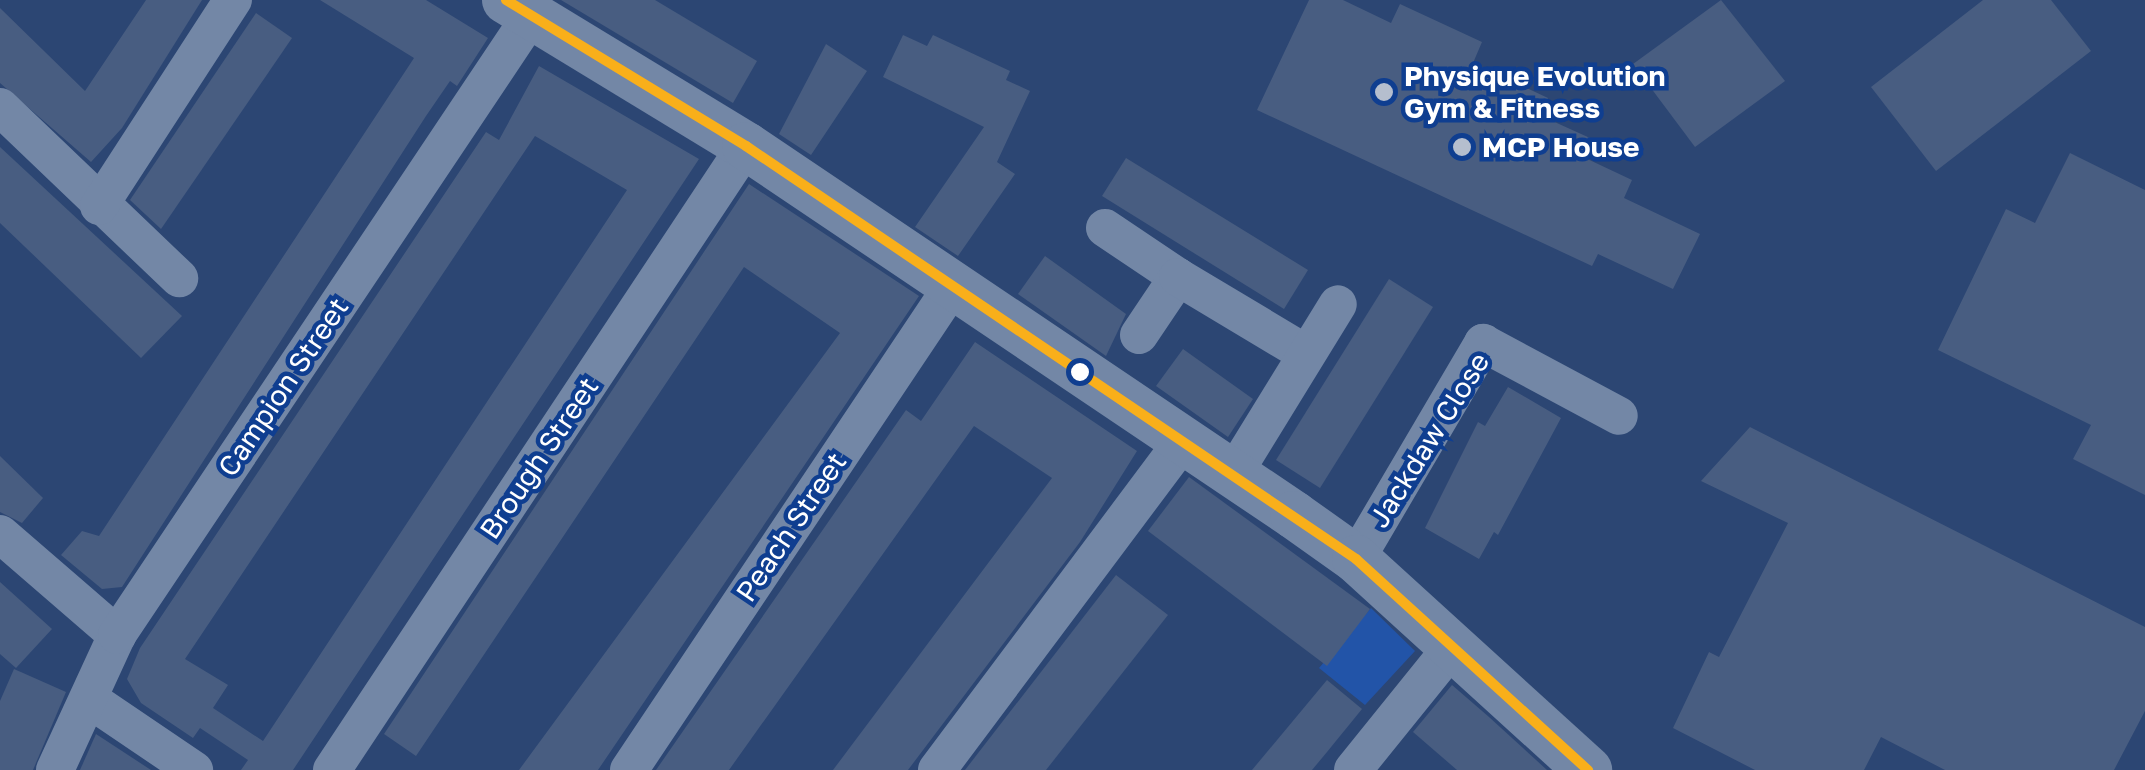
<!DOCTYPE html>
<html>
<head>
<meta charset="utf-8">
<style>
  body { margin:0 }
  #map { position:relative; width:2145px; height:770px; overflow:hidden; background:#2c4673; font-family:"Golos Text",sans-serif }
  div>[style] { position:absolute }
  .green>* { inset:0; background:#2254a8 }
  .building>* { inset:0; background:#485d81 }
  .minor>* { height:38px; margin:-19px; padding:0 19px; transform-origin:19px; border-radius:19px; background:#7387a6 }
  .tertiary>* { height:48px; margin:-24px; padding:0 24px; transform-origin:24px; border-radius:24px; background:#7387a6 }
  .bus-1>* { height:10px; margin:-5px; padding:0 5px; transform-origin:5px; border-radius:5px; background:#f9af1a }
  .dots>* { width:28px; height:28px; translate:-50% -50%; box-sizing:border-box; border:5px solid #0f3e90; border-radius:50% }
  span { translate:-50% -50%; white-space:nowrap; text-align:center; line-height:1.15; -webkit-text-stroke:9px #0f3e90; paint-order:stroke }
  .poi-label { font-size:28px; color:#fff; font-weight:700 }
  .left { translate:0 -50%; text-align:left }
  .street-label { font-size:28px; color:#fff }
</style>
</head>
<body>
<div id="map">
  <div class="green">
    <div style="clip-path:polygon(1371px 608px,1415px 651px,1365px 705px,1319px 668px)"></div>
  </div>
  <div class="building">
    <div style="clip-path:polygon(146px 0,202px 0,122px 128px,91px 162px,0 83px,0 8px,85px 91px)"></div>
    <div style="clip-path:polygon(320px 0,426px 0,488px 38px,457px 86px,450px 81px,426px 116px,122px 587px,102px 589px,61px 555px,82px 531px,99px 536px,414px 58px)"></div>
    <div style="clip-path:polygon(561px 0,655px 0,757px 61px,733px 103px)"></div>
    <div style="clip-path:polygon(1309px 0,1343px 0,1391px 23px,1400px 4px,1482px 42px,1473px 63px,1548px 98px,1543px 110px,1548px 119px,1590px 138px,1581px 156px,1632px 180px,1624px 198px,1700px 234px,1673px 289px,1598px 254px,1592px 266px,1257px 110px)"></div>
    <div style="clip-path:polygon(1721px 0,1785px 81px,1695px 147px,1633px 64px)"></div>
    <div style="clip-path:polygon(1983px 0,2051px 0,2091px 51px,1936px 171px,1871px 87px)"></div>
    <div style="clip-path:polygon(256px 13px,292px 38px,161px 229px,130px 200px)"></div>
    <div style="clip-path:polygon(903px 35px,927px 46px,933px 35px,1010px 71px,1006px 80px,1030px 91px,997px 162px,1015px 174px,958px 256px,915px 227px,984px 127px,883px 77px)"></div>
    <div style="clip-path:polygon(826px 44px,867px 71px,811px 155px,779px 134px)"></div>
    <div style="clip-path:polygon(evenodd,539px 66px,699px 159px,293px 770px,241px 770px,248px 760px,200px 728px,193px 738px,141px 703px,127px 679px,140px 648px,486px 132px,499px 140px,539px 66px,535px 136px,627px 190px,263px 741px,213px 708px,228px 685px,185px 659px,535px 136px)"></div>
    <div style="clip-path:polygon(0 147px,182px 316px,141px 358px,0 223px)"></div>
    <div style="clip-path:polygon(2070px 153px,2145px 190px,2145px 495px,2073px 459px,2091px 425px,1938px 350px,2006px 209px,2035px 223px)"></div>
    <div style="clip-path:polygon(1126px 158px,1308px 270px,1284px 309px,1102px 196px)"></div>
    <div style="clip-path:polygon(749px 184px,919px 296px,598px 770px,519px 770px,840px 333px,744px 267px,416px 756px,384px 734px)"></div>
    <div style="clip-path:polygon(1045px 256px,1126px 314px,1106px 356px,1018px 294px)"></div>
    <div style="clip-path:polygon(1389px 279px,1433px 307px,1320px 488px,1276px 460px)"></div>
    <div style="clip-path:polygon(975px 342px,1137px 451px,1080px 542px,908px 770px,833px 770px,1052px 478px,974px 426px,729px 770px,656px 770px,906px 410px,921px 421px)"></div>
    <div style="clip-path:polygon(1183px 349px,1253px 399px,1228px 437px,1156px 386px)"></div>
    <div style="clip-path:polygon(1508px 387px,1561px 418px,1498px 535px,1494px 532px,1479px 559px,1425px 528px,1478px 422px,1485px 426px)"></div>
    <div style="clip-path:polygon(1750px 427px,2145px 627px,2145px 711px,2114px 770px,1945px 770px,1881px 737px,1864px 770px,1755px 770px,1673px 728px,1709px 652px,1719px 657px,1788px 523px,1701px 481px)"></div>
    <div style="clip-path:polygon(0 456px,43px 498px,22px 523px,0 512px)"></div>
    <div style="clip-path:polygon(1189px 477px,1370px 609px,1327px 666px,1148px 531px)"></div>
    <div style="clip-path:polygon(1116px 575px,1168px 615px,1046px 770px,965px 770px)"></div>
    <div style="clip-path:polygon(0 582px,52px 629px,16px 668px,0 654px)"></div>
    <div style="clip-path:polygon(14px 669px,66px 692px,33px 770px,0 770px,0 701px)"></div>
    <div style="clip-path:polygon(1327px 680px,1362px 709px,1327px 752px,1312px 770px,1252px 770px)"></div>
    <div style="clip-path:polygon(1452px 685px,1489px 717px,1547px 770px,1457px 770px,1413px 732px)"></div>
    <div style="clip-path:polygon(96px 734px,151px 770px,80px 770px)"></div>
  </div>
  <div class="minor">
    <div style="left:0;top:107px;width:248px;rotate:43.7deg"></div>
    <div style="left:99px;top:206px;width:246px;rotate:-57deg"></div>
    <div style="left:1105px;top:228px;width:88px;rotate:33.9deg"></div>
    <div style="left:1139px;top:335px;width:70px;rotate:-56.1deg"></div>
    <div style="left:1178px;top:277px;width:148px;rotate:30.9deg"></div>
    <div style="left:1234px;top:473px;width:198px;rotate:-58.4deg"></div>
    <div style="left:0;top:534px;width:155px;rotate:40.8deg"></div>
    <div style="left:1356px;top:559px;width:251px;rotate:-59.5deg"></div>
    <div style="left:1483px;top:343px;width:154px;rotate:28.2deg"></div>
    <div style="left:89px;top:699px;width:127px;rotate:34.1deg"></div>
    <div style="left:55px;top:770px;width:149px;rotate:-65.3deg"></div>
    <div style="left:117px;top:635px;width:745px;rotate:-56.22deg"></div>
    <div style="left:332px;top:770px;width:749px;rotate:-56.44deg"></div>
    <div style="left:629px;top:770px;width:585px;rotate:-56.23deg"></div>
    <div style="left:937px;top:770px;width:414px;rotate:-53.2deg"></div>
    <div style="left:1353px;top:770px;width:159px;rotate:-51.1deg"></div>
  </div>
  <div class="tertiary">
    <div style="left:506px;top:0;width:281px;rotate:31.3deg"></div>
    <div style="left:746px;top:146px;width:661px;rotate:33.95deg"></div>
    <div style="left:1294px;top:515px;width:76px;rotate:35.4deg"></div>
    <div style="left:1356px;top:559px;width:314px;rotate:42.3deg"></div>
  </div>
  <div class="bus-1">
    <div style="left:506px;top:0;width:281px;rotate:31.3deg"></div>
    <div style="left:746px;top:146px;width:737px;rotate:34.1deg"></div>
    <div style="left:1356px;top:559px;width:314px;rotate:42.3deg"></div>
  </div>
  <div class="dots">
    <div style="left:1384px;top:92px;background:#b5bece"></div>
    <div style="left:1462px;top:147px;background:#b5bece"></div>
    <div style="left:1080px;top:372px;background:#fff"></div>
  </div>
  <div class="poi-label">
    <span class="left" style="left:1404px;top:92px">Physique Evolution<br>Gym &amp; Fitness</span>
    <span class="left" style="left:1482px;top:147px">MCP House</span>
  </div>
  <div class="street-label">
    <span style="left:283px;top:387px;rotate:-56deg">Campion Street</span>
    <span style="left:1429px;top:440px;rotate:-58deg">Jackdaw Close</span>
    <span style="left:539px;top:458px;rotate:-56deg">Brough Street</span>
    <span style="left:791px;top:527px;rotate:-56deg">Peach Street</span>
  </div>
</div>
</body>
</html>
